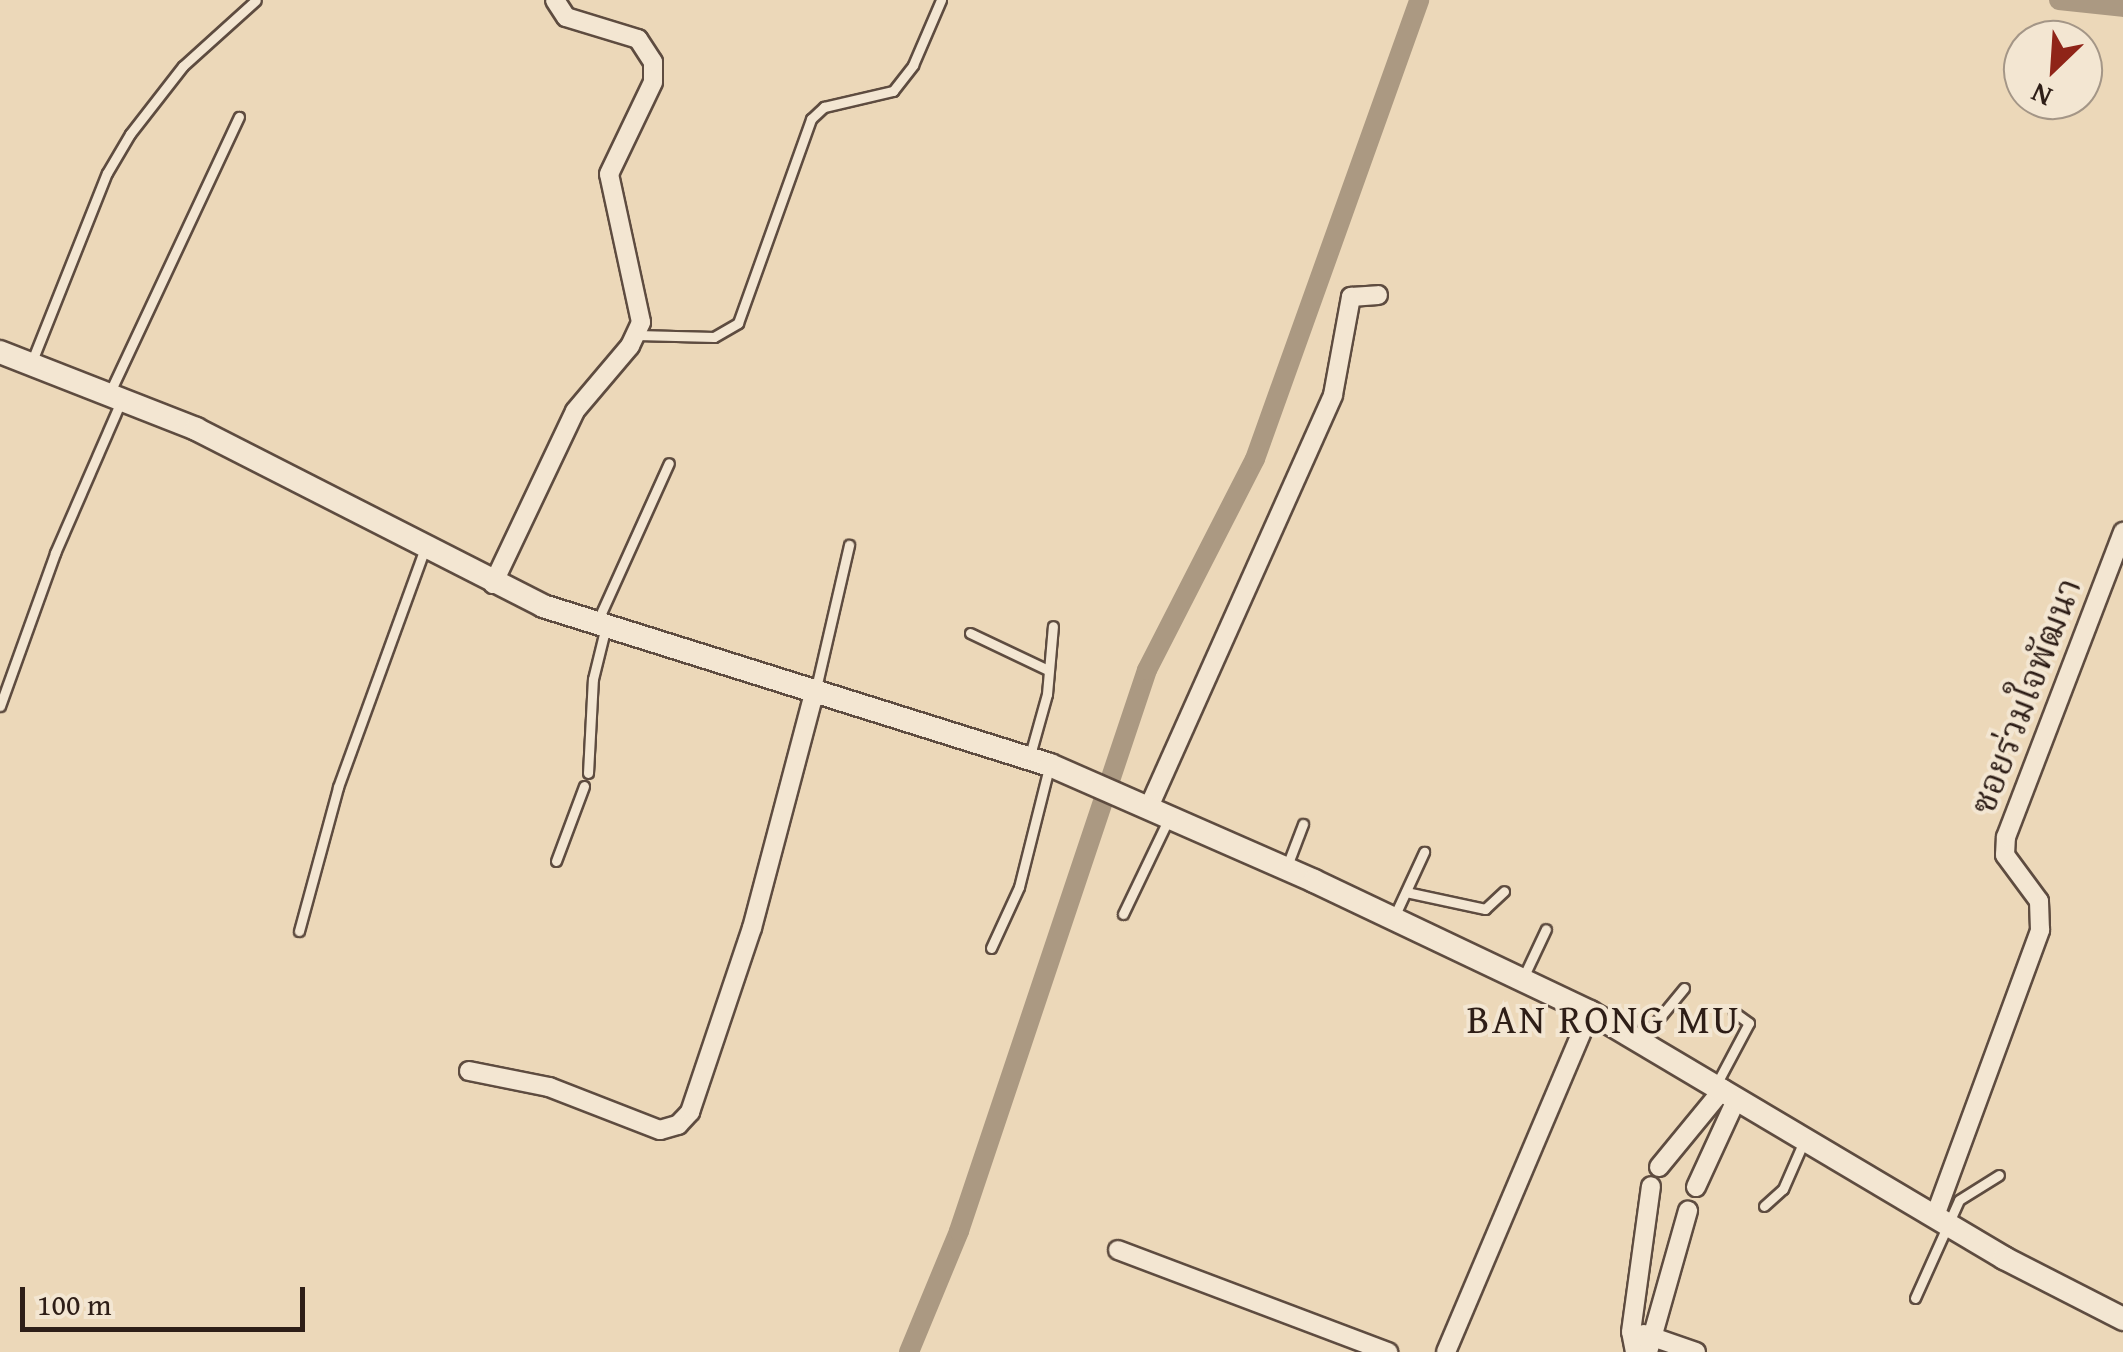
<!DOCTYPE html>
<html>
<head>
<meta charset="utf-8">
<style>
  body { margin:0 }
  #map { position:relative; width:2123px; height:1352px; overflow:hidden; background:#ecd8b9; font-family:"Gentium Book Plus","Noto Serif Thai",serif }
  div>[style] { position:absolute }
  .canal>* { height:20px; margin:-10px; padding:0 10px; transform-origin:10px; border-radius:10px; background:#ab9982 }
  .roads { filter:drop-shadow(2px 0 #5e4c40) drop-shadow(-2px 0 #5e4c40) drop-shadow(0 2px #5e4c40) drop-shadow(0 -2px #5e4c40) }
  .service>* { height:9px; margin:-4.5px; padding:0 4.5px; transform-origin:4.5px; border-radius:4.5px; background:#f3e6d2 }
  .minor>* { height:18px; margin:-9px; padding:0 9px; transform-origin:9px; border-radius:9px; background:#f3e6d2 }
  .tertiary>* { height:22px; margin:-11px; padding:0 11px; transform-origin:11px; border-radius:11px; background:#f3e6d2 }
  span { translate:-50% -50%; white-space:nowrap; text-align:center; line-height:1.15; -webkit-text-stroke:8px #f3e6d2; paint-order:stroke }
  .street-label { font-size:35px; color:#2e1e17 }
  .quarter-label { font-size:40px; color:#2e1e17; letter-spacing:2.5px }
  .north { position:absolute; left:2003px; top:20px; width:100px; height:100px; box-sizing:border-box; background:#f3e6d2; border:2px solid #a49687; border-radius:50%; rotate:205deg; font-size:28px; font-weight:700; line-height:40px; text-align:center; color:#2e1e17 }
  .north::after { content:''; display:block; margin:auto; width:35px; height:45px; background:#8f2418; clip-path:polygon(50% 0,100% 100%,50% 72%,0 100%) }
  .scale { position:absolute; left:20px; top:1287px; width:285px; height:45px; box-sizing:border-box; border:5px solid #2e1e17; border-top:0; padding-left:12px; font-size:30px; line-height:35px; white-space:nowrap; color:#2e1e17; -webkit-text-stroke:8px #f3e6d2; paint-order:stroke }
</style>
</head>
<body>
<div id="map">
  <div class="canal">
    <div style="left:2059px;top:0;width:64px;rotate:6.2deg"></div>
    <div style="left:909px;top:1352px;width:131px;rotate:-67.5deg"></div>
    <div style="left:959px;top:1231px;width:592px;rotate:-71.47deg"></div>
    <div style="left:1147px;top:670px;width:237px;rotate:-62.9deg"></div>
    <div style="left:1255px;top:459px;width:487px;rotate:-70.3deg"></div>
  </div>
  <div class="roads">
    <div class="service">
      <div style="left:637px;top:335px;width:77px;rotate:1.5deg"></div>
      <div style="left:714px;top:337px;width:28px;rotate:-30deg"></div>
      <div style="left:738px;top:323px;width:217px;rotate:-70.3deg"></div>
      <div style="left:811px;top:119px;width:18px;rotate:-43deg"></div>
      <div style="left:824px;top:107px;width:71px;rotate:-13.1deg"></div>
      <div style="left:893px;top:91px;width:33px;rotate:-52deg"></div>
      <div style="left:913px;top:65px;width:71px;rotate:-66.7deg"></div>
      <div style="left:32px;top:361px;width:202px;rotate:-68.3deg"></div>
      <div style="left:107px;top:173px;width:45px;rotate:-59.5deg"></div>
      <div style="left:130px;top:134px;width:86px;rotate:-52.1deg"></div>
      <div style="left:183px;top:66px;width:98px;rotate:-42.1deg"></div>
      <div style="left:110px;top:392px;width:304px;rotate:-64.9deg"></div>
      <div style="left:598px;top:620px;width:172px;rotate:-65.7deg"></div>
      <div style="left:970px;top:633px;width:86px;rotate:25.4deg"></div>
      <div style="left:816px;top:688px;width:147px;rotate:-77deg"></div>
      <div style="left:0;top:706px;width:163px;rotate:-70.2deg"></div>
      <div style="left:55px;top:553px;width:168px;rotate:-66.5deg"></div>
      <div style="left:1030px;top:755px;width:63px;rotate:-74.4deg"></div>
      <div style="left:1047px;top:694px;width:68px;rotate:-85deg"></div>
      <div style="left:588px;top:773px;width:94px;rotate:-87deg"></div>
      <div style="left:593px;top:679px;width:50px;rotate:-76.2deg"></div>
      <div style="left:556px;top:861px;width:80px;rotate:-69.5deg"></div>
      <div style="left:1287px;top:866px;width:45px;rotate:-69.1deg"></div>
      <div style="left:1406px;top:892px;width:81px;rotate:12.1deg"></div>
      <div style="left:1485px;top:909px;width:26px;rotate:-43deg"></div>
      <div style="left:1123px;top:914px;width:104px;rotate:-64.4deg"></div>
      <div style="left:1394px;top:917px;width:72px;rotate:-65.2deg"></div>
      <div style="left:299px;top:931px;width:149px;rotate:-74.8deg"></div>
      <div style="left:338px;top:787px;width:254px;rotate:-70deg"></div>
      <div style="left:991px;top:948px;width:67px;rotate:-65.3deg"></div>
      <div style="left:1019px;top:887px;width:123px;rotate:-75.9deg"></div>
      <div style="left:1522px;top:980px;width:56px;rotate:-64.8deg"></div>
      <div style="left:1642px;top:1039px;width:66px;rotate:-50.5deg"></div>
      <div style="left:1716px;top:1085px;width:70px;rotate:-62deg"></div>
      <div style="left:1749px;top:1023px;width:19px;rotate:-144deg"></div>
      <div style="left:1764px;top:1206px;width:25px;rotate:-42deg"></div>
      <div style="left:1783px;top:1189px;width:52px;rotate:-66.4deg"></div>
      <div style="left:1915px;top:1298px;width:107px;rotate:-65.8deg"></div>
      <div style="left:1959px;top:1200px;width:47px;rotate:-32deg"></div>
    </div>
    <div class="minor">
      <div style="left:493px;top:584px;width:191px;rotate:-64.6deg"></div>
      <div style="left:575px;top:411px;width:85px;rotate:-49.8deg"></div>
      <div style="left:630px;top:346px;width:26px;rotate:-65deg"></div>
      <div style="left:641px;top:322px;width:151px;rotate:-102.2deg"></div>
      <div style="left:609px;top:174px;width:102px;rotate:-64.4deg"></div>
      <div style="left:653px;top:82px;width:20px;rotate:-90deg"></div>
      <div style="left:653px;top:62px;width:27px;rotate:-123deg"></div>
      <div style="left:638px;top:39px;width:75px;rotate:-163deg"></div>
      <div style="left:566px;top:17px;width:20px;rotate:-123deg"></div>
      <div style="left:1148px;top:809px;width:453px;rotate:-65.9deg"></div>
      <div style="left:1333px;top:395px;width:100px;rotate:-79.6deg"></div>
      <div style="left:1351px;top:297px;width:27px;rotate:-4deg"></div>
      <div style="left:469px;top:1071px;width:82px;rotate:11.3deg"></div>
      <div style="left:549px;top:1087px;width:119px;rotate:21.2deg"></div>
      <div style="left:660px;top:1130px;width:19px;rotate:-16deg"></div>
      <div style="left:678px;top:1125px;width:18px;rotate:-47deg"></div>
      <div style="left:690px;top:1112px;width:194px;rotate:-71.4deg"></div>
      <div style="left:752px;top:928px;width:242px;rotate:-75.2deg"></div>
      <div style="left:1659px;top:1167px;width:101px;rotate:-50.6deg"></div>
      <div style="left:1696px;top:1187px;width:98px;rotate:-65.3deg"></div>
      <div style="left:1935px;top:1216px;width:305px;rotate:-69.8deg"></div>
      <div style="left:2040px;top:930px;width:29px;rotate:-92deg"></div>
      <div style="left:2039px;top:901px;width:57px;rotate:-126.5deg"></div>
      <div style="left:2005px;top:855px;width:18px;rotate:-87deg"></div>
      <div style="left:2006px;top:837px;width:327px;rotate:-69deg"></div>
      <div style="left:1118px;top:1250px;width:289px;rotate:20.7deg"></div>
      <div style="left:1644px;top:1334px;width:55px;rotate:19.1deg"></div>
      <div style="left:1446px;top:1352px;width:369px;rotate:-67deg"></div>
      <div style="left:1635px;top:1352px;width:20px;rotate:-101deg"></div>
      <div style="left:1631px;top:1332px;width:147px;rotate:-82.2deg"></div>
      <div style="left:1648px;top:1352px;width:147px;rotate:-74.2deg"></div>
    </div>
    <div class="tertiary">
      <div style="left:0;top:352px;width:211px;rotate:21.4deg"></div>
      <div style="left:196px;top:429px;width:390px;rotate:27deg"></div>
      <div style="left:543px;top:606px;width:531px;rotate:17.41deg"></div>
      <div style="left:1050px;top:765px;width:288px;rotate:23.7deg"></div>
      <div style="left:1314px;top:881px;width:306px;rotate:25.4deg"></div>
      <div style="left:1590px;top:1012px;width:482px;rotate:30.7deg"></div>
      <div style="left:2004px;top:1258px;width:134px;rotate:27.1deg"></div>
    </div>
  </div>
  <div class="street-label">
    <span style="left:2026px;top:696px;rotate:-69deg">ซอยร่วมใจพัฒนา</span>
  </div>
  <div class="quarter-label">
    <span style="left:1604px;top:1019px">BAN RONG MU</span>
  </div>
  <div class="north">N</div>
  <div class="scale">100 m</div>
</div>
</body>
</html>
